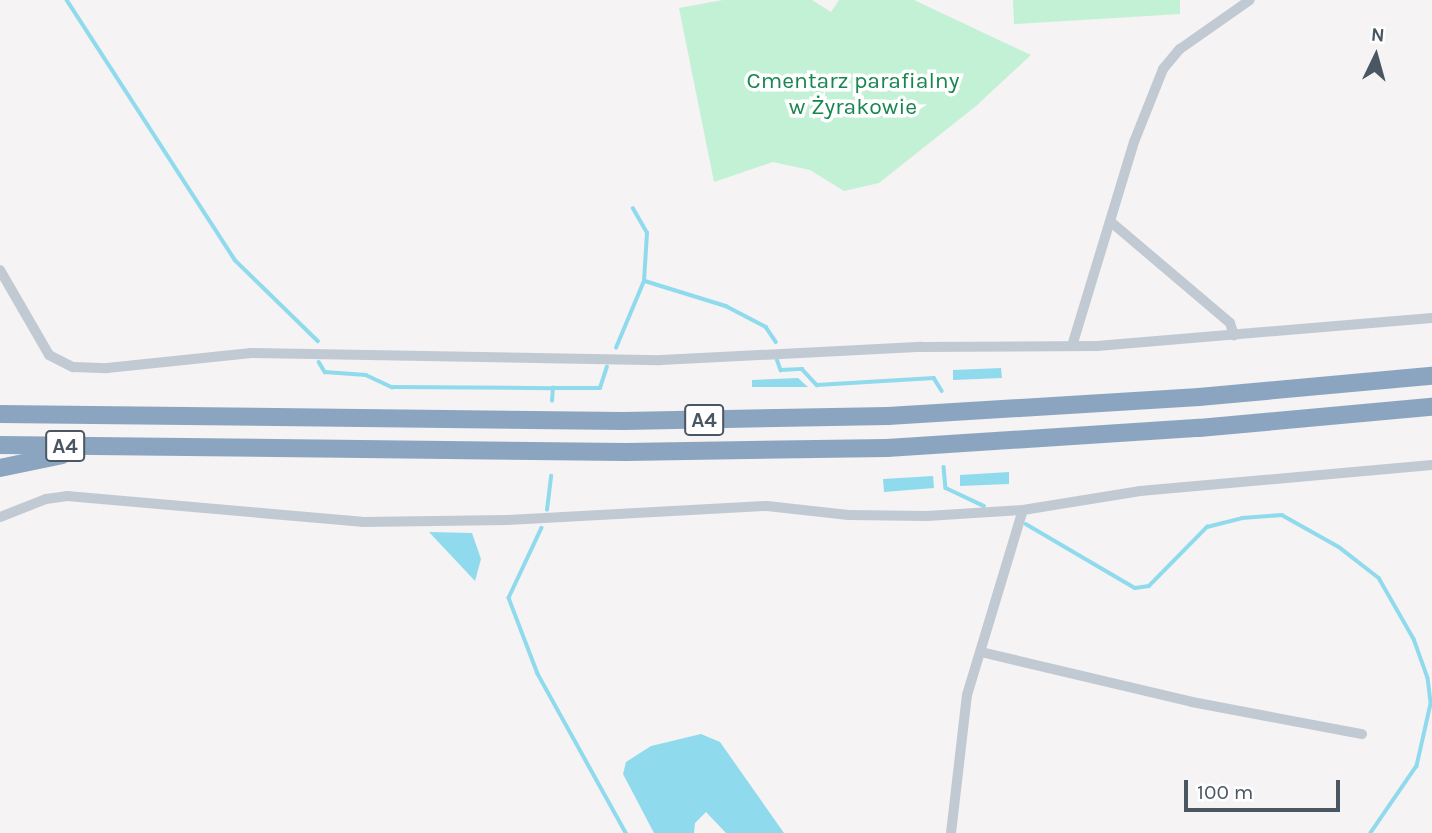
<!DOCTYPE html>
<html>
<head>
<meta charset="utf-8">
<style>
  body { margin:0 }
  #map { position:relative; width:1432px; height:833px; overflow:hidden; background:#f5f3f3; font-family:Karla,sans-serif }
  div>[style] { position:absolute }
  .green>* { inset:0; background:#c3f1d5 }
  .water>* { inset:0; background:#90daee }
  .stream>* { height:3.5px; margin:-1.75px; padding:0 1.75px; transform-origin:1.75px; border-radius:1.75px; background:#90daee }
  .minor>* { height:10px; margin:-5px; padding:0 5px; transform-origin:5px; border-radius:5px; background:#c1cad2 }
  .motorway>* { height:18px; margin:-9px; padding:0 9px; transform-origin:9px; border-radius:9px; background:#8ba5c1 }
  span { translate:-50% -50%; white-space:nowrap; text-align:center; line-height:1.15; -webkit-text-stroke:7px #fff; paint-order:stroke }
  .shield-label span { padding:2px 5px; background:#fff; border:2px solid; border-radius:5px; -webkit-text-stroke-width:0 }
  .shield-label { font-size:21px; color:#4a5661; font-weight:700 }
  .park-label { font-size:23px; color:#17864f }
  .north { position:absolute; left:1341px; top:21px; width:70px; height:70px; -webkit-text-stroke:5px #fff; paint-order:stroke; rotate:5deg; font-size:19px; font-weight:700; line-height:28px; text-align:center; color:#4a5661 }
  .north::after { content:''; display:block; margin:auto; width:24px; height:32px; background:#4a5661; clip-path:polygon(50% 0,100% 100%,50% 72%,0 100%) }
  .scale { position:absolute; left:1184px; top:780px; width:156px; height:32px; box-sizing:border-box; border:4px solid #4a5661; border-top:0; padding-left:9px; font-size:21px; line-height:24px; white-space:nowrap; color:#4a5661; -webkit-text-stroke:5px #fff; paint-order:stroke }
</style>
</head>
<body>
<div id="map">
  <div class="green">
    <div style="clip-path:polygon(723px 0,812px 0,831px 12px,839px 0,914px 0,1031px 55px,976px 106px,879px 183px,844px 191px,810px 170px,773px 162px,714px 182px,679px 8px)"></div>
    <div style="clip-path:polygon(1013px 0,1180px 0,1180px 14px,1014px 24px)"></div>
  </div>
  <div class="water">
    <div style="clip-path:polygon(1001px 368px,1002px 378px,953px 380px,953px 370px)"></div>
    <div style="clip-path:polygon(798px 378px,808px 387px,752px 387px,752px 380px)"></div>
    <div style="clip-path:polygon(1009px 472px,1009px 484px,960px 486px,960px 475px)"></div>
    <div style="clip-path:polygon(933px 476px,934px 488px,884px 492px,883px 479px)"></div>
    <div style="clip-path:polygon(429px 532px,472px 533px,481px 559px,475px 581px)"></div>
    <div style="clip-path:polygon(701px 734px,720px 742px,784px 833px,726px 833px,706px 812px,695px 823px,694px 833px,654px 833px,623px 774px,626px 762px,651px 746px)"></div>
  </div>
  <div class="stream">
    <div style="left:67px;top:0;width:310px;rotate:57.1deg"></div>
    <div style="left:235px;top:260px;width:116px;rotate:44.3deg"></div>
    <div style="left:645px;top:281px;width:85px;rotate:17.2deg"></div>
    <div style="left:726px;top:306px;width:45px;rotate:27.7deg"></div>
    <div style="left:766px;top:327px;width:18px;rotate:56deg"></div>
    <div style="left:616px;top:348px;width:73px;rotate:-67.3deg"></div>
    <div style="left:644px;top:281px;width:48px;rotate:-86.4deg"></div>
    <div style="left:647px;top:233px;width:28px;rotate:-120deg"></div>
    <div style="left:777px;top:359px;width:12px;rotate:70deg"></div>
    <div style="left:781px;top:370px;width:21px;rotate:-3deg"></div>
    <div style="left:802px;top:369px;width:22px;rotate:47deg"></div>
    <div style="left:817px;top:385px;width:117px;rotate:-3.4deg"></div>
    <div style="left:934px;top:378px;width:15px;rotate:58deg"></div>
    <div style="left:319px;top:362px;width:12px;rotate:59deg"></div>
    <div style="left:325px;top:372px;width:41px;rotate:4.2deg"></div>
    <div style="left:366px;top:375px;width:29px;rotate:25deg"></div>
    <div style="left:392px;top:387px;width:161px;rotate:0.4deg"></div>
    <div style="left:552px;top:401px;width:13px;rotate:-86deg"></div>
    <div style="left:553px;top:388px;width:47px"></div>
    <div style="left:600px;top:388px;width:22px;rotate:-72deg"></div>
    <div style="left:944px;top:467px;width:21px;rotate:85deg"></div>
    <div style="left:946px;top:488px;width:42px;rotate:25.3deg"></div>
    <div style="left:547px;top:510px;width:34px;rotate:-83deg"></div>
    <div style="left:1026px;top:524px;width:126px;rotate:30.4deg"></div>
    <div style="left:1135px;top:588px;width:14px;rotate:-8deg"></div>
    <div style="left:1149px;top:586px;width:83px;rotate:-45.5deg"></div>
    <div style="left:1207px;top:527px;width:36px;rotate:-14deg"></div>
    <div style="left:1242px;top:518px;width:40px;rotate:-4.3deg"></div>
    <div style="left:1282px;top:515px;width:65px;rotate:29.3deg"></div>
    <div style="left:1339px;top:547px;width:51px;rotate:37.8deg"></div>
    <div style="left:1379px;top:578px;width:70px;rotate:60.2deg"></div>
    <div style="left:1414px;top:639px;width:41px;rotate:70.3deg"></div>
    <div style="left:1428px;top:678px;width:26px;rotate:83deg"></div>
    <div style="left:1431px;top:704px;width:64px;rotate:102.7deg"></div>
    <div style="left:1417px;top:766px;width:81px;rotate:124.5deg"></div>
    <div style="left:542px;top:528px;width:77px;rotate:115.2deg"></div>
    <div style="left:509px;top:598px;width:81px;rotate:69.1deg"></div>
    <div style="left:538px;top:674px;width:182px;rotate:61deg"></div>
  </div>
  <div class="minor">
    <div style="left:1111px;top:222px;width:156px;rotate:40.3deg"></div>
    <div style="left:1230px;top:323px;width:13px;rotate:72deg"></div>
    <div style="left:0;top:270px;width:98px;rotate:60deg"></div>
    <div style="left:49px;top:355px;width:27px;rotate:27deg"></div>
    <div style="left:73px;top:367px;width:34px;rotate:2deg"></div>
    <div style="left:107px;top:368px;width:145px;rotate:-5.9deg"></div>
    <div style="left:251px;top:353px;width:410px;rotate:1deg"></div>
    <div style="left:661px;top:360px;width:261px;rotate:-2.9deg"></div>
    <div style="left:922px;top:347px;width:175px;rotate:-0.3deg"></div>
    <div style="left:1097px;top:346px;width:336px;rotate:-4.8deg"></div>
    <div style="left:1072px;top:346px;width:213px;rotate:-73.1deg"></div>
    <div style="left:1134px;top:142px;width:79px;rotate:-68.3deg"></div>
    <div style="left:1163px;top:69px;width:26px;rotate:-50deg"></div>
    <div style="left:1180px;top:49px;width:85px;rotate:-35deg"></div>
    <div style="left:0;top:517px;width:49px;rotate:-21.4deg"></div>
    <div style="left:46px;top:499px;width:21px;rotate:-8deg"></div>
    <div style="left:67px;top:496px;width:296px;rotate:5deg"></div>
    <div style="left:362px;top:522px;width:145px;rotate:-0.8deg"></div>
    <div style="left:507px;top:520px;width:260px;rotate:-3.1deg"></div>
    <div style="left:767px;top:506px;width:82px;rotate:6.3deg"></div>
    <div style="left:849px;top:515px;width:78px;rotate:0.7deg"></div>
    <div style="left:927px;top:516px;width:96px;rotate:-3.6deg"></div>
    <div style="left:1023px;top:510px;width:119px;rotate:-9.2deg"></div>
    <div style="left:1140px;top:491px;width:293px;rotate:-5.1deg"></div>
    <div style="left:981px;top:652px;width:217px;rotate:13.3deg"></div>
    <div style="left:1192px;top:702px;width:173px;rotate:10.7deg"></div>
    <div style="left:951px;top:833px;width:139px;rotate:-83.4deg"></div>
    <div style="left:967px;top:695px;width:193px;rotate:-73.2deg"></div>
  </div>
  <div class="motorway">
    <div style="left:0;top:414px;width:624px;rotate:0.64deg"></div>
    <div style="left:624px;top:421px;width:264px;rotate:-1.1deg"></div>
    <div style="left:888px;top:416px;width:312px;rotate:-3.5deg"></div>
    <div style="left:1199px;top:397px;width:234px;rotate:-5.2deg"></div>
    <div style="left:0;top:445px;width:626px;rotate:0.64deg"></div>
    <div style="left:626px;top:452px;width:261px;rotate:-0.9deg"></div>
    <div style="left:887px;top:448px;width:313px;rotate:-3.7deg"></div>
    <div style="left:1199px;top:428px;width:234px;rotate:-5.2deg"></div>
    <div style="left:0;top:468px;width:63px;rotate:-11.8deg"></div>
  </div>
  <div class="shield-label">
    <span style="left:704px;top:420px">A4</span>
    <span style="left:65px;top:446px">A4</span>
  </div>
  <div class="park-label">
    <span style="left:853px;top:94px">Cmentarz parafialny<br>w Żyrakowie</span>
  </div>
  <div class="north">N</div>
  <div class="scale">100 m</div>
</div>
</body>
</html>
